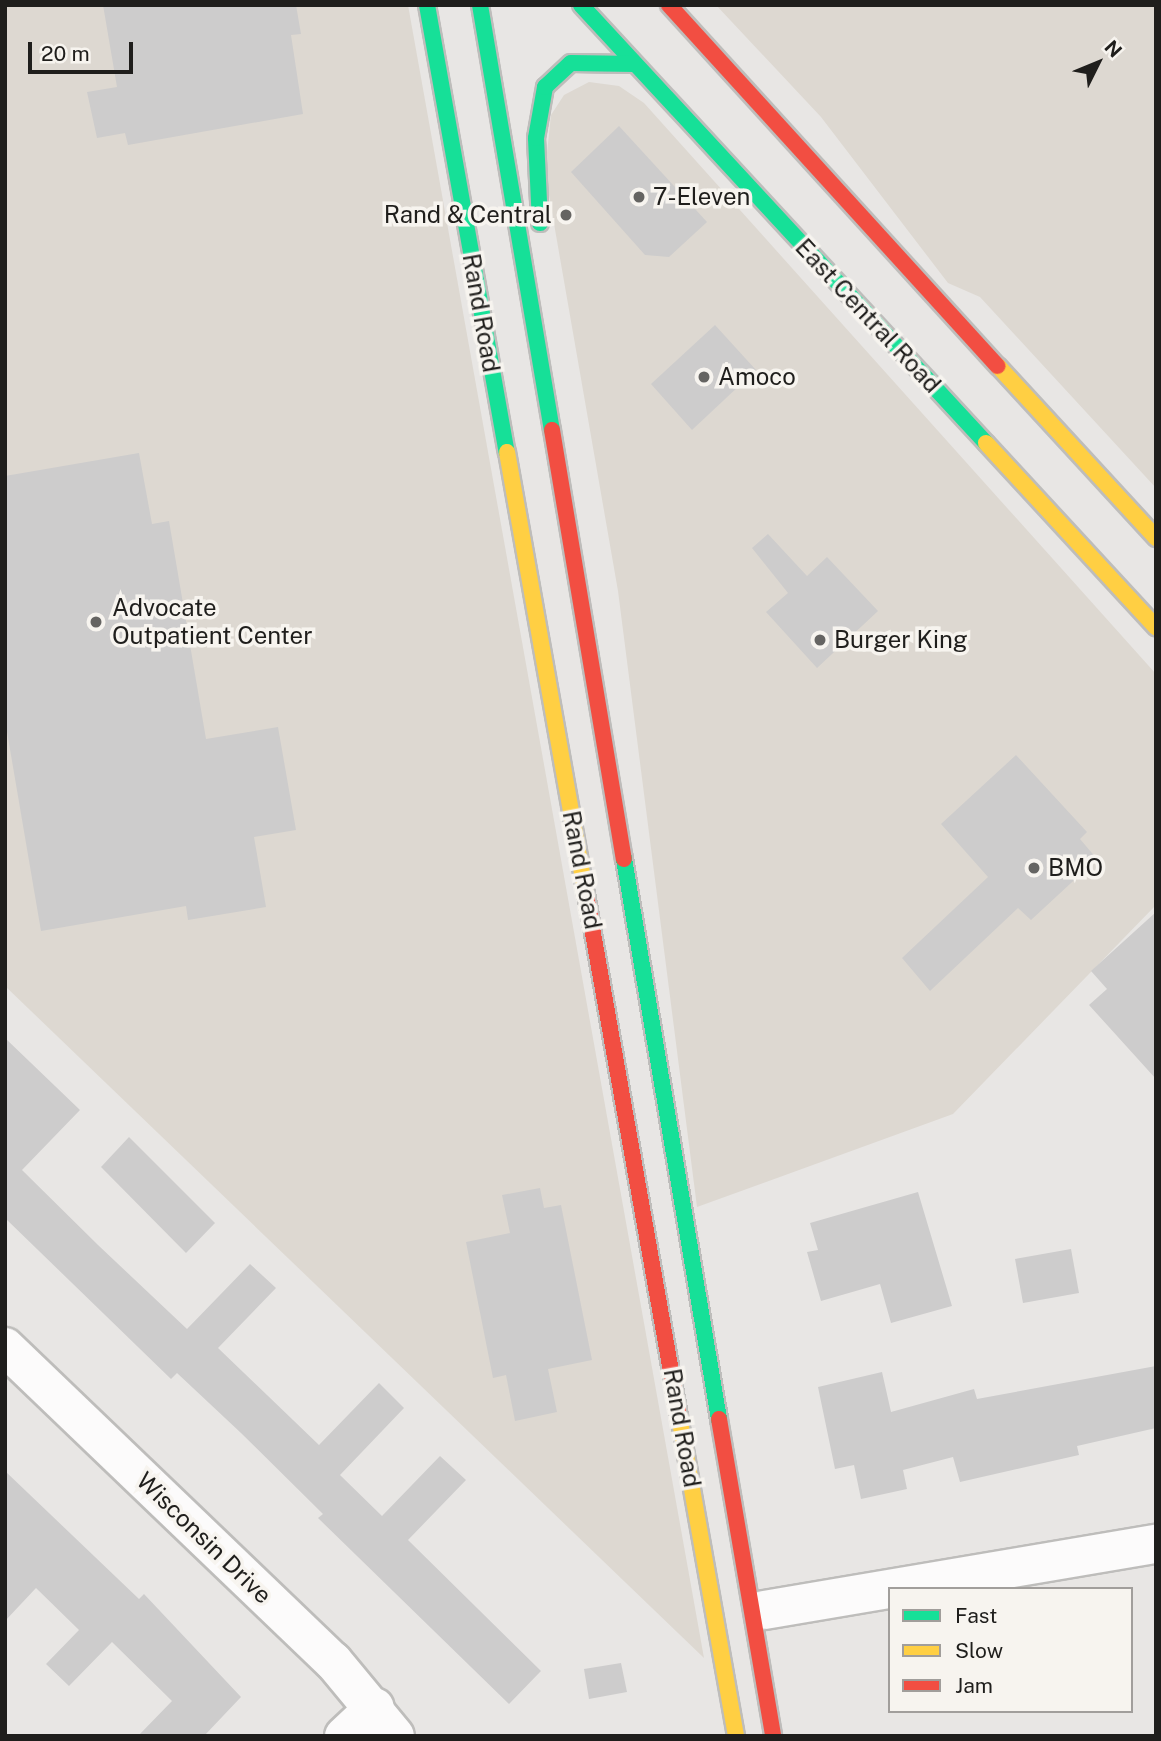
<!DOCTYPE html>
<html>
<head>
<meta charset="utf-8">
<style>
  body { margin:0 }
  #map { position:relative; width:1161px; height:1741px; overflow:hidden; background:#e8e6e4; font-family:"Public Sans",sans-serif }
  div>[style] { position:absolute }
  .built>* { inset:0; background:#ddd8d1 }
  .building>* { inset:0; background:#cdcccc }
  .roads { filter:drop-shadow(2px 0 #bebdbb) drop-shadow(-2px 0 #bebdbb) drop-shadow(0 2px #bebdbb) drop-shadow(0 -2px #bebdbb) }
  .street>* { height:38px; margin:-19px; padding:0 19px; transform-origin:19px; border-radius:19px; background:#fcfbfb }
  .fast>* { height:16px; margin:-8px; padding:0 8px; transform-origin:8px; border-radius:8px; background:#16e098 }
  .slow>* { height:16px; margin:-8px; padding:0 8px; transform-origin:8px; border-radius:8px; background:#ffcf43 }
  .jam>* { height:16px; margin:-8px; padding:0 8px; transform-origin:8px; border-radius:8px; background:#f24e42 }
  .dots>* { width:19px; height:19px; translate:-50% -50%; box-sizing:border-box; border:4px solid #f7f4ef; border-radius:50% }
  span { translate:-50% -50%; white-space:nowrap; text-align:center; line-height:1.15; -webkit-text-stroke:7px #f7f4ef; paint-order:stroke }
  .poi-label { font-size:24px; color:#1f1e1c }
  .left { translate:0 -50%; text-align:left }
  .right { translate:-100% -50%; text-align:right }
  .street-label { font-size:24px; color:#1f1e1c }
  .frame { position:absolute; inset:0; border:7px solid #1f1e1c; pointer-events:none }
  .legend { position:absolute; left:888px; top:1587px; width:245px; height:126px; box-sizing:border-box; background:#f7f4ef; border:2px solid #a19e9b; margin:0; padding:9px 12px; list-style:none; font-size:21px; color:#1f1e1c }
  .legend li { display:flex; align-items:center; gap:14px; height:35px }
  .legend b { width:35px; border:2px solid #a19e9b }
  .north { position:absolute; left:1063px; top:28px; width:70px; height:70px; -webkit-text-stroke:5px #f7f4ef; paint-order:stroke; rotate:47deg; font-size:19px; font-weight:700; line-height:28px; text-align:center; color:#1f1e1c }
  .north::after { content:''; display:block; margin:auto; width:24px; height:32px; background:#1f1e1c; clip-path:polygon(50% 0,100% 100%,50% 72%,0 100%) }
  .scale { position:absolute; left:28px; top:42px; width:105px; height:32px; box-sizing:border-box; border:4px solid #1f1e1c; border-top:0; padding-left:9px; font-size:21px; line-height:24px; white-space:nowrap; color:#1f1e1c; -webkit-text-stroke:5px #f7f4ef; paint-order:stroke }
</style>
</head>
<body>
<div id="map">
  <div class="built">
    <div style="clip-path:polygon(5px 5px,408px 5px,704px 1658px,5px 986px)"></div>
    <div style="clip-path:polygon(716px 5px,1156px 5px,1156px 488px,980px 297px,948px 283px,821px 117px)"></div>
    <div style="clip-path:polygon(589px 82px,619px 86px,644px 103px,1156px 674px,1156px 905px,953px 1114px,697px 1207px,618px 591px,545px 172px,551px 115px,564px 95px)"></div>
  </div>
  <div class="building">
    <div style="clip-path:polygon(103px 5px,296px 5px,301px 34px,291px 35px,303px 114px,128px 145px,125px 133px,97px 138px,87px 92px,117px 87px)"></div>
    <div style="clip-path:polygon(619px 126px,707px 222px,669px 257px,645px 255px,571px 172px)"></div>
    <div style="clip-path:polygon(715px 325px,756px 370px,692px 430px,651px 384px)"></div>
    <div style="clip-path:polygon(139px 453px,152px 524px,169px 521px,206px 739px,278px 727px,296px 830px,254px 837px,266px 907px,188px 920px,186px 906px,41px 931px,5px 720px,5px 476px)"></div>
    <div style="clip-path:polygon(768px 534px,807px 576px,827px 557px,878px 611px,817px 668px,766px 612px,788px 593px,752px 548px)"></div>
    <div style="clip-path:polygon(1016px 755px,1087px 832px,1080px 839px,1097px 859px,1031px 920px,1018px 908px,930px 991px,902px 958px,988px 877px,941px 824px)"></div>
    <div style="clip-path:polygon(1156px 912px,1156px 1079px,1089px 1005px,1107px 989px,1091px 971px)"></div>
    <div style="clip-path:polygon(5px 1038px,80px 1110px,22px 1170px,98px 1245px,187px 1329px,250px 1264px,276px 1288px,218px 1348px,319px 1445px,379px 1383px,404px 1408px,340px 1475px,382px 1516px,440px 1456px,466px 1480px,408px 1540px,541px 1671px,509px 1704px,318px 1518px,323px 1514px,241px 1433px,177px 1373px,171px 1379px,5px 1218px)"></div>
    <div style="clip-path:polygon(129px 1137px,215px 1223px,186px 1253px,101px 1167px)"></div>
    <div style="clip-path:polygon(540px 1188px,544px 1208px,561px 1205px,592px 1360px,548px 1369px,557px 1412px,515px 1421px,506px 1375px,493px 1378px,466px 1242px,510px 1233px,502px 1195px)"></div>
    <div style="clip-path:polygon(918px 1192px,952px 1306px,891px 1323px,880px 1284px,821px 1301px,807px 1252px,818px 1250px,810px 1223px)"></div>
    <div style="clip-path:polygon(1071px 1249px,1079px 1293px,1023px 1303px,1015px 1259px)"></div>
    <div style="clip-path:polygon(1156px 1366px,1156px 1428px,1077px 1446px,1079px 1455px,960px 1482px,953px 1457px,903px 1470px,907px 1489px,861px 1499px,854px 1465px,835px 1469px,818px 1387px,882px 1372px,891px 1412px,974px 1389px,977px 1399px)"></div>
    <div style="clip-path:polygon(5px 1471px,139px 1599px,144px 1594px,241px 1697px,204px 1736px,138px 1736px,172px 1701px,112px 1642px,69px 1686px,46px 1664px,79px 1630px,36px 1588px,5px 1621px)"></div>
    <div style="clip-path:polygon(621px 1663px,627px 1692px,589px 1699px,584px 1669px)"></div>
  </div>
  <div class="roads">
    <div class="street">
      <div style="left:5px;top:1347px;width:454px;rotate:43.8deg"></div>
      <div style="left:333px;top:1661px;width:97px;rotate:50.4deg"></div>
      <div style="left:764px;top:1610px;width:398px;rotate:-9.6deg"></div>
      <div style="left:344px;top:1736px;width:42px;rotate:-43.1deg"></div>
    </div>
    <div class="fast">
      <div style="left:427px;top:5px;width:454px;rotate:79.9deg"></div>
      <div style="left:480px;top:5px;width:431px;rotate:80.4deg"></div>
      <div style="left:581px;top:5px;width:597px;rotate:47.24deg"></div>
      <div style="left:540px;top:223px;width:85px;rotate:-92.7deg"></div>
      <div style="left:536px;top:138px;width:52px;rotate:-80deg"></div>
      <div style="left:545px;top:87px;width:35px;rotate:-43deg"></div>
      <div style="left:571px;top:63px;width:64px;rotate:0.9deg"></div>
      <div style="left:624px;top:859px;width:568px;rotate:80.37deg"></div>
    </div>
    <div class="slow">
      <div style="left:998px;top:366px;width:234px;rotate:47.4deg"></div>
      <div style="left:986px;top:443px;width:251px;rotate:47.3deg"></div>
      <div style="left:507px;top:452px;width:449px;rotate:79.9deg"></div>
      <div style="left:679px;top:1416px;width:325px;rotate:79.9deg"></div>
    </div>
    <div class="jam">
      <div style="left:669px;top:5px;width:488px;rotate:47.7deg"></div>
      <div style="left:552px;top:430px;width:435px;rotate:80.5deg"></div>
      <div style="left:586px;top:894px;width:530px;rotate:79.9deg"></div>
      <div style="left:719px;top:1419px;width:322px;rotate:80.3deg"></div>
    </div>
  </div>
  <div class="dots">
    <div style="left:639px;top:197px;background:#656462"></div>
    <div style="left:566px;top:215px;background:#656462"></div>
    <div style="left:704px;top:377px;background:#656462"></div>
    <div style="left:96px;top:622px;background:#656462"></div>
    <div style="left:820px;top:640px;background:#656462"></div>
    <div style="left:1034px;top:868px;background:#656462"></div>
  </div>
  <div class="poi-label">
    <span class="left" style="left:653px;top:197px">7-Eleven</span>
    <span class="right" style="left:552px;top:215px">Rand &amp; Central</span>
    <span class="left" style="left:718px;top:377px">Amoco</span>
    <span class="left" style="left:112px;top:622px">Advocate<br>Outpatient Center</span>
    <span class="left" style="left:834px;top:640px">Burger King</span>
    <span class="left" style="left:1048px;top:868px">BMO</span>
  </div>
  <div class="street-label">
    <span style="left:481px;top:313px;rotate:80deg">Rand Road</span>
    <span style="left:868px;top:316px;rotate:47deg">East Central Road</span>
    <span style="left:582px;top:870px;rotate:79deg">Rand Road</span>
    <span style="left:682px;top:1428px;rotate:80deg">Rand Road</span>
    <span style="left:204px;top:1538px;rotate:44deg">Wisconsin Drive</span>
  </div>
  <div class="frame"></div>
  <ul class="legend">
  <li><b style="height:9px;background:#16e098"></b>Fast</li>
  <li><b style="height:9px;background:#ffcf43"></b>Slow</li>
  <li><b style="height:9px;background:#f24e42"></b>Jam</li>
  </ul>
  <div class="north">N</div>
  <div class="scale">20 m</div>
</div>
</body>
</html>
